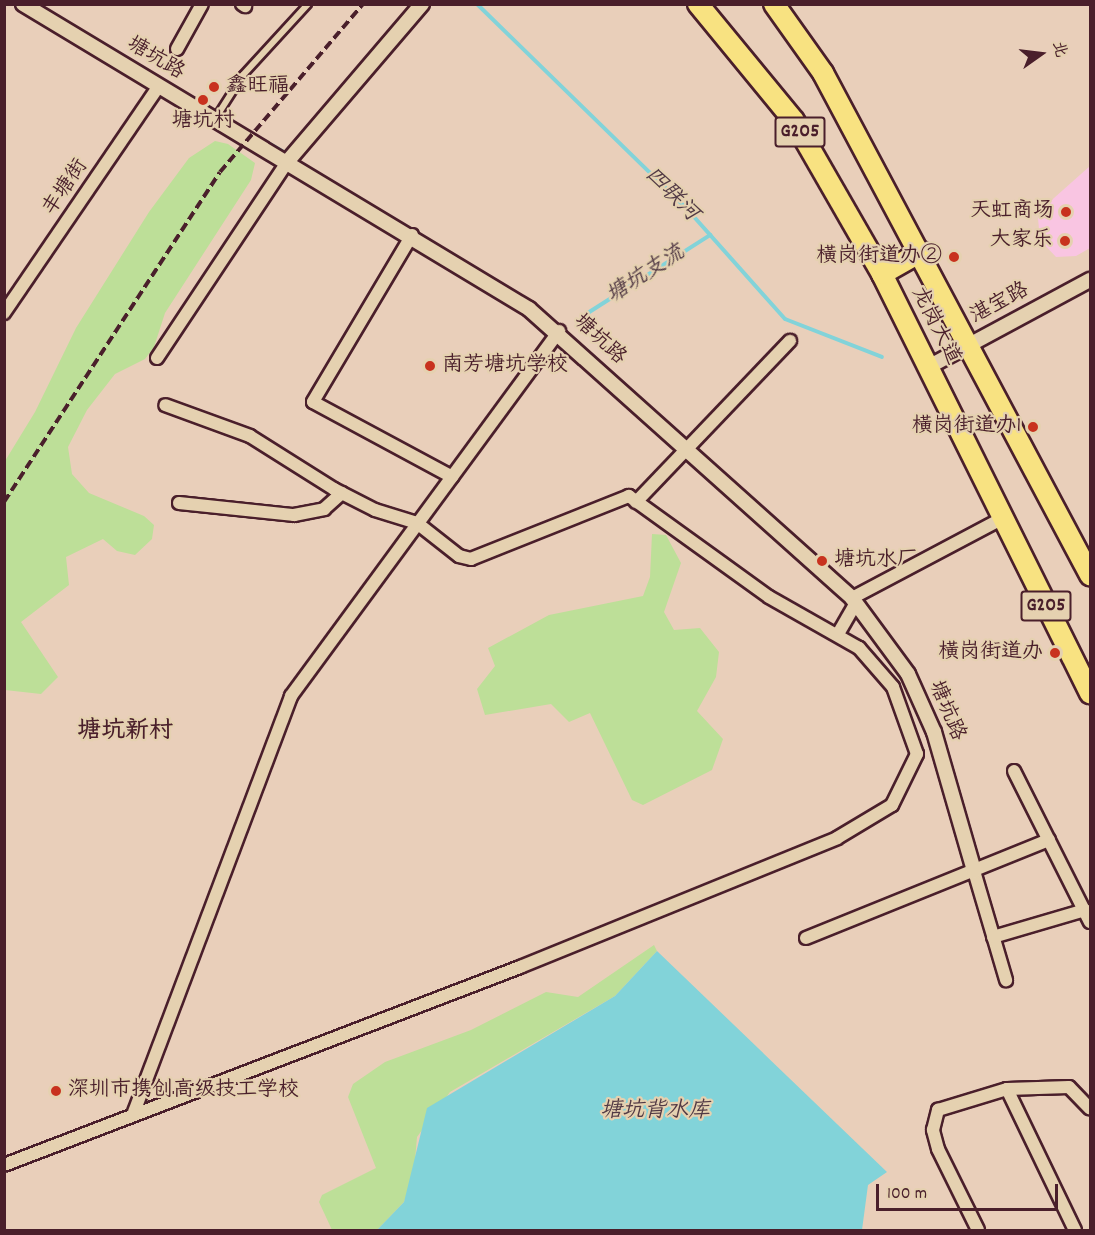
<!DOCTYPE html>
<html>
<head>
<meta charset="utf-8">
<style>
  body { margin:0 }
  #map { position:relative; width:1095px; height:1235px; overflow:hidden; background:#e9cfba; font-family:Dekko,"LXGW WenKai TC",sans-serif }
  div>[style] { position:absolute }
  .green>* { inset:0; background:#bddf98 }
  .water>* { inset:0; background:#82d3d9 }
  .stream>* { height:4px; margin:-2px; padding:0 2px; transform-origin:2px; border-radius:2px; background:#82d3d9 }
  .building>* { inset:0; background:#f9c5e2 }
  .roads { filter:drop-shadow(2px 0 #4a1f2b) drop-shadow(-2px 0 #4a1f2b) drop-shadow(0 2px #4a1f2b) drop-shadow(0 -2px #4a1f2b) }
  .service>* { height:6px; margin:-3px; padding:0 3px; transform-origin:3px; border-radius:3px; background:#e5d1b0 }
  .minor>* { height:12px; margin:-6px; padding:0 6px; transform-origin:6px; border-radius:6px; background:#e5d1b0 }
  .tertiary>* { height:14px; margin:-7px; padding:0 7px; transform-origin:7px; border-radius:7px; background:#e5d1b0 }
  .trunk>* { height:20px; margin:-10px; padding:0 10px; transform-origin:10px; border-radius:10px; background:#f8e281 }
  .rail>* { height:4px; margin-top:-2px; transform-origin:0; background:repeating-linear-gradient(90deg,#4a1f2b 0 9px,transparent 0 13.5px) }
  .dots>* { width:16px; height:16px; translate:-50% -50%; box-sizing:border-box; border:3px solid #e5d1b0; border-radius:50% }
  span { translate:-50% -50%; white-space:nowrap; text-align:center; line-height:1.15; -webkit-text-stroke:4.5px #e5d1b0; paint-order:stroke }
  .shield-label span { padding:2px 4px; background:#e5d1b0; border:2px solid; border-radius:4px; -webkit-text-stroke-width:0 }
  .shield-label { font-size:20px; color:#4a1f2b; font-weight:700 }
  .street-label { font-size:21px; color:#4a1f2b }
  .poi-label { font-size:21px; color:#4a1f2b }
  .left { translate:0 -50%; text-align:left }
  .right { translate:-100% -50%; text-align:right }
  .water-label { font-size:22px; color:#523a45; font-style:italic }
  .quarter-label { font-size:24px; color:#4a1f2b; font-weight:700 }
  .frame { position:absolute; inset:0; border:6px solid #4a1f2b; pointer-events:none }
  .north { position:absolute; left:1011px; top:24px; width:60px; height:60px; -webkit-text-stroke:4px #e5d1b0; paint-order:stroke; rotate:76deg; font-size:16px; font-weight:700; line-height:24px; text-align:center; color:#4a1f2b }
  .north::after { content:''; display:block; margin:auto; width:21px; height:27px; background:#4a1f2b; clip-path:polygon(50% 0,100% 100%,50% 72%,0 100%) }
  .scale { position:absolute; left:876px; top:1184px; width:182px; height:27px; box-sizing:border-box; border:3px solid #4a1f2b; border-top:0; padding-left:8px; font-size:18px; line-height:21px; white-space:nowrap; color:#4a1f2b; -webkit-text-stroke:4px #e5d1b0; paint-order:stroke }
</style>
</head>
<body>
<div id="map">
  <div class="green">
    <div style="clip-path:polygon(215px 141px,228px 144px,255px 163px,251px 180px,165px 313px,154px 347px,145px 359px,115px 374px,87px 410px,68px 447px,72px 474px,89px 493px,144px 516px,154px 525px,152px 539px,135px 555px,117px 551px,103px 539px,66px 557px,69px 585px,21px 622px,58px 677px,41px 694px,5px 690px,5px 461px,35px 412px,76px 328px,149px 212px,189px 158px)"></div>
    <div style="clip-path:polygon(652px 534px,666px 535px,681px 563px,664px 612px,674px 630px,700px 628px,719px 652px,716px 677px,697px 711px,723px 739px,712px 770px,643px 805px,632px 800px,590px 713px,569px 722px,551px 704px,485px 715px,477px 689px,495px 666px,488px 648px,549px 615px,643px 596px,650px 577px)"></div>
    <div style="clip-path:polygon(654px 945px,657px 951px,615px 996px,450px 1092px,417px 1137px,414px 1172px,404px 1202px,377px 1230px,332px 1230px,319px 1202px,322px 1195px,376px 1168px,348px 1097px,353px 1084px,385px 1062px,471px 1030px,546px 992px,578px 997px)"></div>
  </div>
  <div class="water">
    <div style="clip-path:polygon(657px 951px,887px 1172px,868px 1185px,862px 1230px,377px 1230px,404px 1202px,427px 1108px,615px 996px)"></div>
  </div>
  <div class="stream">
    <div style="left:477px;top:4px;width:293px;rotate:44.3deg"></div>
    <div style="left:687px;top:209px;width:147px;rotate:48.3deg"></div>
    <div style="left:785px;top:319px;width:104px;rotate:21.4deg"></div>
    <div style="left:245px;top:130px;width:43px;rotate:29.6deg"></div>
    <div style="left:583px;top:316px;width:151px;rotate:-32.5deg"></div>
  </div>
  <div class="building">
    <div style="clip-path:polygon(1090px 166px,1090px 248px,1076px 256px,1056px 257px,1040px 240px,1038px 218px,1045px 206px)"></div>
  </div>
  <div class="roads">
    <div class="service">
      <div style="left:215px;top:119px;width:52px;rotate:-57.5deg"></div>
      <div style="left:243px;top:75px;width:96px;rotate:-47.5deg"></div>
    </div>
    <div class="minor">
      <div style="left:242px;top:4px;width:4px;rotate:34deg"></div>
      <div style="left:177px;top:49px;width:51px;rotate:-60.9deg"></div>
      <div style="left:412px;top:235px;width:194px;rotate:120.7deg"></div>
      <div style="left:313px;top:402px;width:158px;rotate:28.3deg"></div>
      <div style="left:4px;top:313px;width:275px;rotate:-55.7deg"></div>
      <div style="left:157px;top:358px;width:235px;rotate:-56.4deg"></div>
      <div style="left:636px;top:502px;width:223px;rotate:-46.3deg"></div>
      <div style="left:179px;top:503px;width:116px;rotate:6deg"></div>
      <div style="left:294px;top:515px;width:31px;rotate:-11deg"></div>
      <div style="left:324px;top:509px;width:24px;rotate:-42deg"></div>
      <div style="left:852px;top:598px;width:169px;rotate:-27.9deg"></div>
      <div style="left:838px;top:634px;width:36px;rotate:-60deg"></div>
      <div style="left:1014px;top:771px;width:169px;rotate:63.3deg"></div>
      <div style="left:974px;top:871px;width:114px;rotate:73.6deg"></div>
      <div style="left:993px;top:937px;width:96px;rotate:-16.4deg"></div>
      <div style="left:806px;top:938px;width:262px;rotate:-22deg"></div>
      <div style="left:1007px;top:1089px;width:157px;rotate:64.3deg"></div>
      <div style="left:134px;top:1112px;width:445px;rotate:-69.3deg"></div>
      <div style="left:291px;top:696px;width:453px;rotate:-53.7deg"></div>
      <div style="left:4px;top:1165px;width:553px;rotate:-20.99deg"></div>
      <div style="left:520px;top:967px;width:342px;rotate:-22.1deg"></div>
      <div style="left:837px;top:838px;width:64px;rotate:-31deg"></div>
      <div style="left:892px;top:805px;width:57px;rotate:-63.9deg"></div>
      <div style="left:917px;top:754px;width:71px;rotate:-109.7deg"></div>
      <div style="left:893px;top:687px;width:52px;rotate:-131.1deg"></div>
      <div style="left:859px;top:648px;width:103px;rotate:-150.5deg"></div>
      <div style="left:769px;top:597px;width:173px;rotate:-144.2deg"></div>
      <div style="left:629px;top:496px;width:170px;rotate:158.3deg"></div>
      <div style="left:471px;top:559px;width:12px;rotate:-166deg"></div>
      <div style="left:459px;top:556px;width:53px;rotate:-141.8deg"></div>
      <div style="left:417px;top:523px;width:44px;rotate:-162.8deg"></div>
      <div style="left:375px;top:510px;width:46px;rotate:-152.9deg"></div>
      <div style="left:334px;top:489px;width:99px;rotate:-147.8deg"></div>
      <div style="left:250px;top:436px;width:90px;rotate:-160deg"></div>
      <div style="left:978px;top:1230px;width:90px;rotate:-116.3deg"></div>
      <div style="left:938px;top:1149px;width:20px;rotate:-105deg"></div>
      <div style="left:933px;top:1130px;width:21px;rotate:-76deg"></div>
      <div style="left:938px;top:1110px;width:72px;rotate:-16.9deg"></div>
      <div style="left:1007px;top:1089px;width:62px;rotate:-1.8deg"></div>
      <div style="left:1069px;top:1087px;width:30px;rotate:46deg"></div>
    </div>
    <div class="tertiary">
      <div style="left:23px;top:4px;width:591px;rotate:31.08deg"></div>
      <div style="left:529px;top:309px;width:433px;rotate:41.8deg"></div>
      <div style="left:852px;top:598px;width:94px;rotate:53.6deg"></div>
      <div style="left:908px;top:674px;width:64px;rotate:65.9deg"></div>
      <div style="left:934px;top:732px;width:145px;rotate:73.9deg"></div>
      <div style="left:287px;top:162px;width:208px;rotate:-49.5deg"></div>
      <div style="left:930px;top:366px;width:182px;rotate:-28.3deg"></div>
    </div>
    <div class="trunk">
      <div style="left:698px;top:4px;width:151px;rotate:50.6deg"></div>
      <div style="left:794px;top:121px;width:177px;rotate:60.1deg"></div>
      <div style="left:882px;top:274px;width:468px;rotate:63.6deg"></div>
      <div style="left:774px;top:4px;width:85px;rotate:54.6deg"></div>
      <div style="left:823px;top:73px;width:569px;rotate:61.99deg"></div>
      <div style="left:882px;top:274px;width:45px;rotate:-29.4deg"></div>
    </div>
  </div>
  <div class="rail">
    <div style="left:4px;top:502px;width:394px;rotate:-56.8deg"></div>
    <div style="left:220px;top:172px;width:221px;rotate:-49.6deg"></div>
  </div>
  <div class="dots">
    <div style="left:214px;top:87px;background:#c8321e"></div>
    <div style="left:203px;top:100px;background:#c8321e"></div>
    <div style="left:1066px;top:212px;background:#c8321e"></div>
    <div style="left:1065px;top:241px;background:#c8321e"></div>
    <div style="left:954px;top:257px;background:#c8321e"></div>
    <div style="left:430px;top:366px;background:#c8321e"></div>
    <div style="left:1033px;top:427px;background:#c8321e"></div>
    <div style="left:822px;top:561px;background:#c8321e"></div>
    <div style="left:1055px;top:653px;background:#c8321e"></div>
    <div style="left:56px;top:1091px;background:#c8321e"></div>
  </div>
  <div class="shield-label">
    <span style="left:800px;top:132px">G205</span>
    <span style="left:1046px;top:606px">G205</span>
  </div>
  <div class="street-label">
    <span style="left:155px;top:59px;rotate:31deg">塘坑路</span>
    <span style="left:66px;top:188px;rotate:-56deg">丰塘街</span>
    <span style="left:1000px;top:304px;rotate:-28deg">湛宝路</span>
    <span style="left:935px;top:326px;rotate:63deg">龙岗大道</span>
    <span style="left:599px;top:340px;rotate:43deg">塘坑路</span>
    <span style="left:946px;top:711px;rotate:67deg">塘坑路</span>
  </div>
  <div class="poi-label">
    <span class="left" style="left:226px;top:87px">鑫旺福</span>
    <span style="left:203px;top:122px">塘坑村</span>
    <span class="right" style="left:1054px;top:212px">天虹商场</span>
    <span class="right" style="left:1053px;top:241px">大家乐</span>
    <span class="right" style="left:942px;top:257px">横岗街道办②</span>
    <span class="left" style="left:442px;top:366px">南芳塘坑学校</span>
    <span class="right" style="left:1021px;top:427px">横岗街道办1</span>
    <span class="left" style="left:834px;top:561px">塘坑水厂</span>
    <span class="right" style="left:1043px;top:653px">横岗街道办</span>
    <span class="left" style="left:68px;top:1091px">深圳市携创高级技工学校</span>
  </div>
  <div class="water-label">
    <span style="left:671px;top:195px;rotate:45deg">四联河</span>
    <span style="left:646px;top:275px;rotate:-33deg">塘坑支流</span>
    <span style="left:655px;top:1112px">塘坑背水库</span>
  </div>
  <div class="quarter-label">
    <span style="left:125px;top:733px">塘坑新村</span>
  </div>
  <div class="frame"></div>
  <div class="north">北</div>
  <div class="scale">100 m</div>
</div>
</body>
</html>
